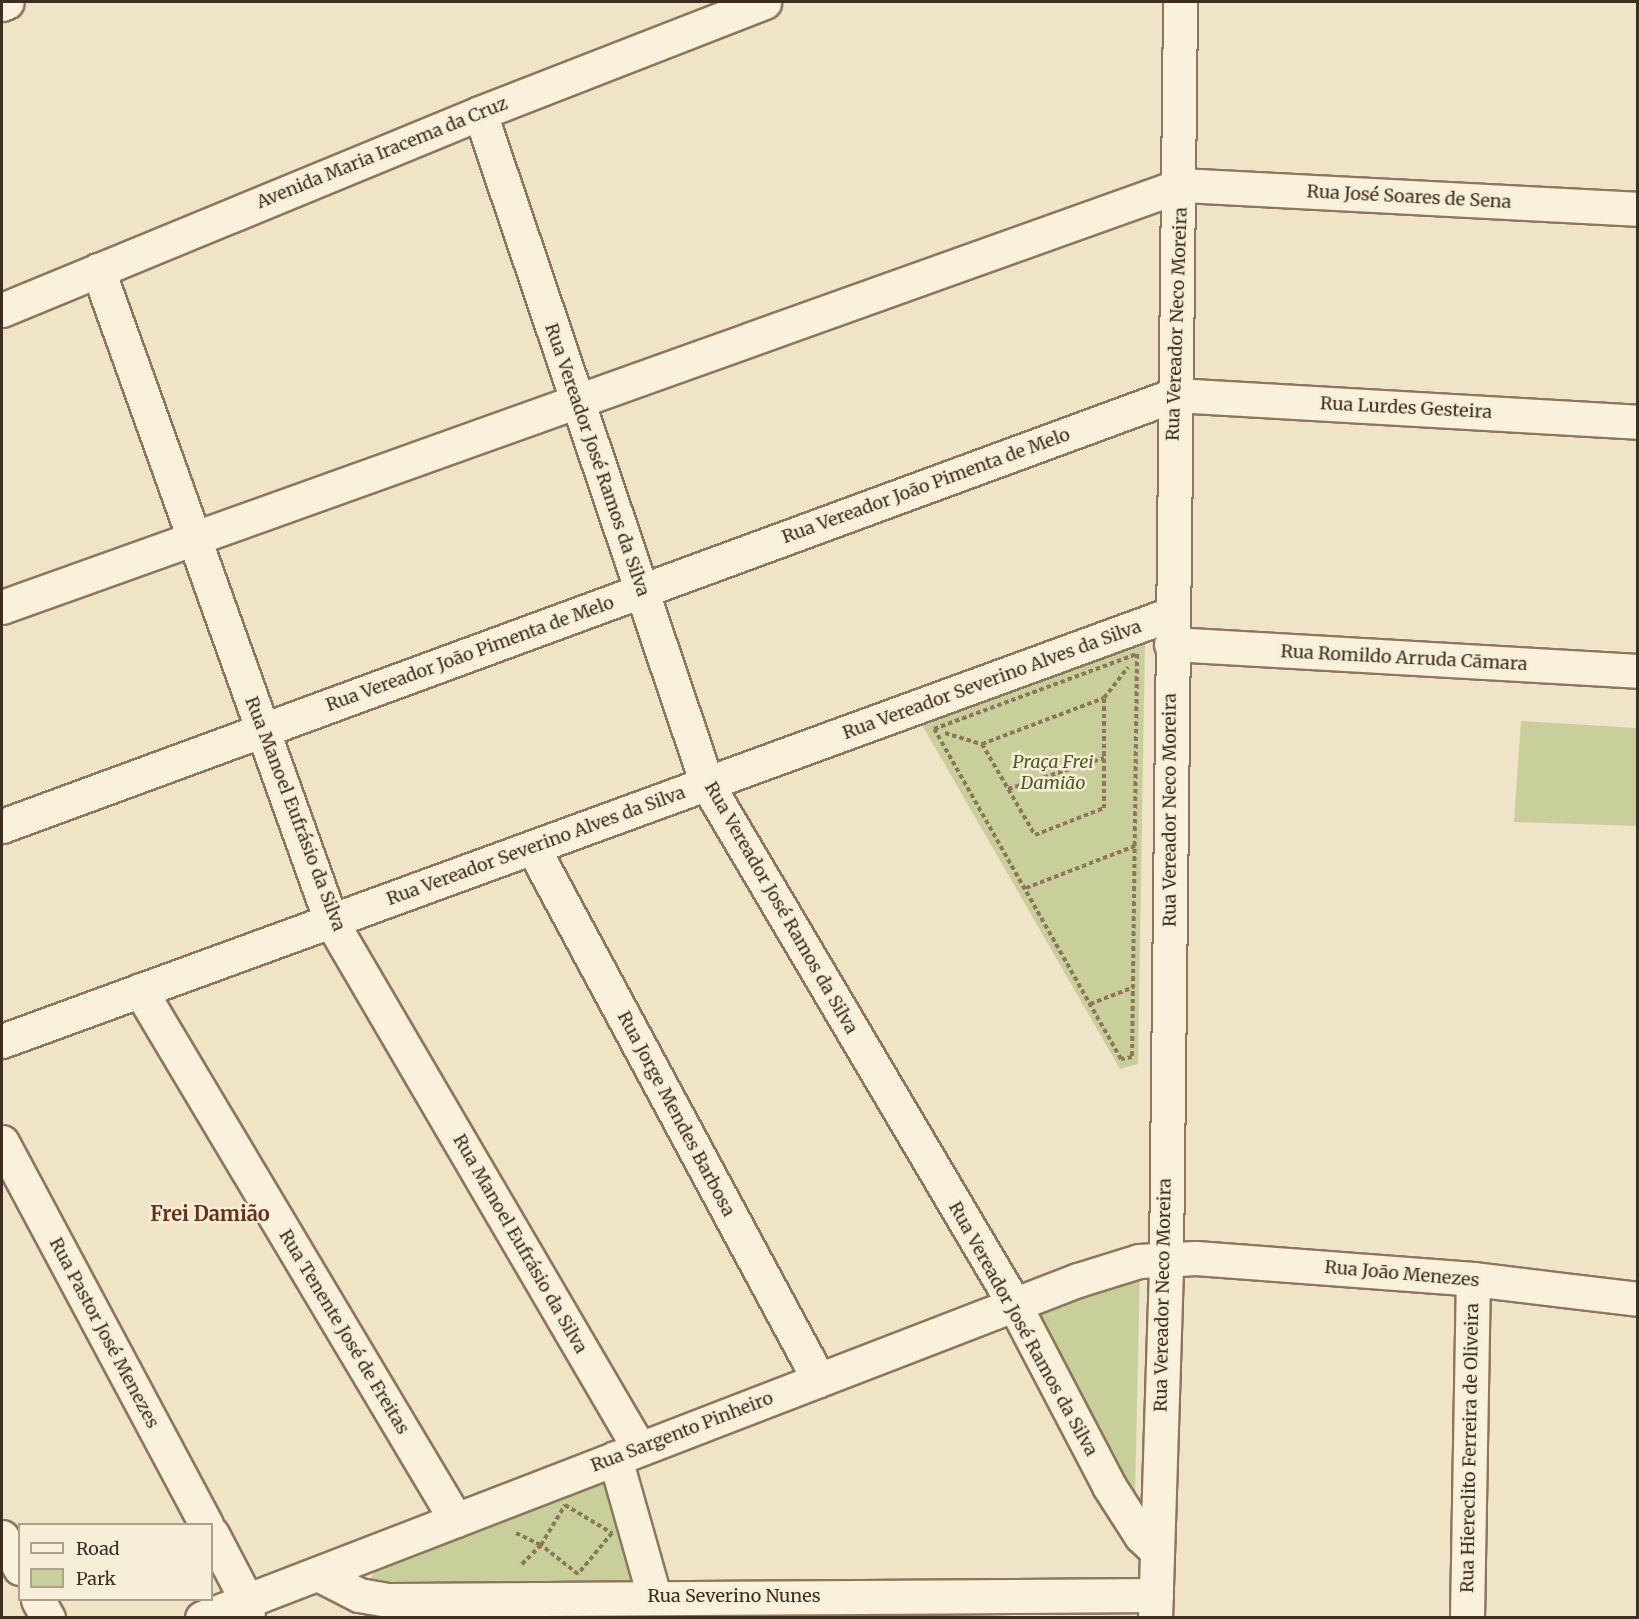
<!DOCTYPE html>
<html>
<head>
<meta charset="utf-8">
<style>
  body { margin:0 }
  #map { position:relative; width:1639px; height:1619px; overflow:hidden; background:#f0e4c8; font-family:Merriweather,serif }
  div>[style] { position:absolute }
  .green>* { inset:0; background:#c9cf9b }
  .path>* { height:4px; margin-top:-2px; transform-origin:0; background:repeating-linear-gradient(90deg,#8d765c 0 4.5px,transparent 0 7.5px) }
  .roads { filter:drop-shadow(2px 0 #8d765c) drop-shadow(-2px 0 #8d765c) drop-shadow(0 2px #8d765c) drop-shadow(0 -2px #8d765c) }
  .minor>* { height:33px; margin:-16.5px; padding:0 16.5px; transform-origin:16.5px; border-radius:16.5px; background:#faf1dc }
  span { translate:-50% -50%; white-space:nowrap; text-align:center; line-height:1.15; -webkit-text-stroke:5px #f7eed8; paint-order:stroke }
  .street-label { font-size:18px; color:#3d2e20 }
  .park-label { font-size:18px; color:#4d5a26; font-style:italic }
  .neighbourhood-label { font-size:20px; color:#6b2e1e; font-weight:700 }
  .frame { position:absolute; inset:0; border:3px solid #3d2e20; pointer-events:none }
  .legend { position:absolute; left:18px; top:1523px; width:195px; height:78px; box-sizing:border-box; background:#f7eed8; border:2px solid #ada18e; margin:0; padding:8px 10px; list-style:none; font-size:18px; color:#3d2e20 }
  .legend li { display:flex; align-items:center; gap:12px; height:30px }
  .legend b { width:30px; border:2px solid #ada18e }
</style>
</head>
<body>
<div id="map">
  <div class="green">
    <div style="clip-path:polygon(1145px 642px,1138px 1064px,1120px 1069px,922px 725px)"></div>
    <div style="clip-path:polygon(1521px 721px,1637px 728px,1637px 826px,1514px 822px)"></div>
    <div style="clip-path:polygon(1140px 1268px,1135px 1499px,1030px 1313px)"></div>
    <div style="clip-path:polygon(607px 1478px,635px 1583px,377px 1583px,371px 1578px,374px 1572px)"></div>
  </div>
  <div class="path">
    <div style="left:1137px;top:654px;width:403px;rotate:90.7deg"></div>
    <div style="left:1132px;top:1057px;width:11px;rotate:170deg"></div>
    <div style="left:1121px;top:1059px;width:379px;rotate:-119.5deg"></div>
    <div style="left:934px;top:729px;width:216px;rotate:-20.3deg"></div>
    <div style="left:945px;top:733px;width:39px;rotate:17deg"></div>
    <div style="left:982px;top:744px;width:130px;rotate:-20.7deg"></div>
    <div style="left:1104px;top:698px;width:39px;rotate:-52deg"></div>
    <div style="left:982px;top:744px;width:105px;rotate:59.8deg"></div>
    <div style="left:1035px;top:835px;width:74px;rotate:-21.4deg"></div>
    <div style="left:1104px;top:808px;width:110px;rotate:-90deg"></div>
    <div style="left:1008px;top:789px;width:101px;rotate:-17.9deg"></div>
    <div style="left:1026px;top:888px;width:117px;rotate:-21.1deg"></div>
    <div style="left:1090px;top:1004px;width:47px;rotate:-21.1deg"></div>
    <div style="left:565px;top:1505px;width:55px;rotate:30.8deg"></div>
    <div style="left:612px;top:1533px;width:53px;rotate:129.7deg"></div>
    <div style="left:578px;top:1574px;width:47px;rotate:-141.9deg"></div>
    <div style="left:541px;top:1545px;width:47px;rotate:-59deg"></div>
    <div style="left:516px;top:1533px;width:28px;rotate:26deg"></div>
    <div style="left:541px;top:1545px;width:30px;rotate:135deg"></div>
  </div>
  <div class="roads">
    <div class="minor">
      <div style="left:2px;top:4px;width:5px;rotate:-22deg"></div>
      <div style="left:480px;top:113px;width:708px;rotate:71.31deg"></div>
      <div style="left:707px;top:784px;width:604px;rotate:59.44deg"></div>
      <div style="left:1014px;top:1304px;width:205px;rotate:62.4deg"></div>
      <div style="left:1109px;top:1486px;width:59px;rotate:57.4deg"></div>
      <div style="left:1141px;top:1536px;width:21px;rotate:43deg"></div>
      <div style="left:98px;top:270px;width:691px;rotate:70.31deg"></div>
      <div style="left:331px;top:921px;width:610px;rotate:59.7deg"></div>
      <div style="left:2px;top:310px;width:517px;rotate:-22.4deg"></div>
      <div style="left:480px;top:113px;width:305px;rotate:-21.3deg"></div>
      <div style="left:2px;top:607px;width:1252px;rotate:-19.69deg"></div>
      <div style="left:1181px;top:185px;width:458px;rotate:3deg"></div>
      <div style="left:1171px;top:644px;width:468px;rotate:3.3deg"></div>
      <div style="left:2px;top:826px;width:1249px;rotate:-20.19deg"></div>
      <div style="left:1174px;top:395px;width:465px;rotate:3.3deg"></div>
      <div style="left:533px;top:848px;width:604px;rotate:61.74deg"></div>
      <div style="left:140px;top:990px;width:617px;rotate:59.2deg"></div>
      <div style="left:2px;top:1041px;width:1245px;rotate:-20.07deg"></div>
      <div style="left:2px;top:1142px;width:433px;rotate:61.9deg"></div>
      <div style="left:615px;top:1458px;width:143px;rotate:74.2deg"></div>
      <div style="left:212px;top:1534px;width:76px;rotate:62.4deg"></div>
      <div style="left:247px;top:1601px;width:17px;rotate:87deg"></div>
      <div style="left:2px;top:1537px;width:36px;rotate:60deg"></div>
      <div style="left:318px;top:1574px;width:46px;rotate:27.1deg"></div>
      <div style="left:359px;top:1595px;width:29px;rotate:10deg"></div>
      <div style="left:388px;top:1600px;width:768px;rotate:-0.37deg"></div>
      <div style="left:38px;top:1600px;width:21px;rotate:61deg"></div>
      <div style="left:202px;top:1618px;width:939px;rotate:-21.1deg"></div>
      <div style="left:1078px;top:1280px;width:64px;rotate:-17.3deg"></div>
      <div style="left:1139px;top:1261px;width:57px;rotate:-3deg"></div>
      <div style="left:1196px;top:1258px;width:278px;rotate:4.3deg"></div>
      <div style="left:1473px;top:1279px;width:166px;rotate:6.9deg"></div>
      <div style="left:1155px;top:1618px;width:360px;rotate:-88.2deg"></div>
      <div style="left:1166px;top:1258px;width:1256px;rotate:-89.36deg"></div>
      <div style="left:1467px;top:1618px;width:339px;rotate:-89deg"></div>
    </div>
  </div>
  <div class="street-label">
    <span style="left:382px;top:153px;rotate:-22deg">Avenida Maria Iracema da Cruz</span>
    <span style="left:1409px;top:197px;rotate:3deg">Rua José Soares de Sena</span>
    <span style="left:1177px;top:324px;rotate:-88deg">Rua Vereador Neco Moreira</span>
    <span style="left:1406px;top:408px;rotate:3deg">Rua Lurdes Gesteira</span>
    <span style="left:597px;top:460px;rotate:71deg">Rua Vereador José Ramos da Silva</span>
    <span style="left:926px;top:486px;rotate:-20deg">Rua Vereador João Pimenta de Melo</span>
    <span style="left:470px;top:654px;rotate:-20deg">Rua Vereador João Pimenta de Melo</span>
    <span style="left:1404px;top:658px;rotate:3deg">Rua Romildo Arruda Cãmara</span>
    <span style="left:992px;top:680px;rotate:-20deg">Rua Vereador Severino Alves da Silva</span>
    <span style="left:1170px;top:810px;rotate:-90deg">Rua Vereador Neco Moreira</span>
    <span style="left:295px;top:814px;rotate:69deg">Rua Manoel Eufrásio da Silva</span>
    <span style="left:536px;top:846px;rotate:-20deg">Rua Vereador Severino Alves da Silva</span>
    <span style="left:781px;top:908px;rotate:60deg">Rua Vereador José Ramos da Silva</span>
    <span style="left:676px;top:1114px;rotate:62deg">Rua Jorge Mendes Barbosa</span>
    <span style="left:520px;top:1244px;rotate:60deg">Rua Manoel Eufrásio da Silva</span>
    <span style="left:1402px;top:1274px;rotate:5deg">Rua João Menezes</span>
    <span style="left:1163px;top:1295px;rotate:-89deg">Rua Vereador Neco Moreira</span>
    <span style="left:1023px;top:1329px;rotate:61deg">Rua Vereador José Ramos da Silva</span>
    <span style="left:344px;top:1332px;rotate:59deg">Rua Tenente José de Freitas</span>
    <span style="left:104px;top:1333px;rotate:62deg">Rua Pastor José Menezes</span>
    <span style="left:682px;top:1432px;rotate:-21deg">Rua Sargento Pinheiro</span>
    <span style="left:1470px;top:1448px;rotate:-89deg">Rua Hiereclito Ferreira de Oliveira</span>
    <span style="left:734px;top:1596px">Rua Severino Nunes</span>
  </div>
  <div class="park-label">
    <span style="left:1053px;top:773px">Praça Frei<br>Damião</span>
  </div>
  <div class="neighbourhood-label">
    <span style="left:210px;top:1213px">Frei Damião</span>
  </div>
  <div class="frame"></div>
  <ul class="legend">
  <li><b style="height:8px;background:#faf1dc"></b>Road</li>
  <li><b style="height:16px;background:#c9cf9b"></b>Park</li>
  </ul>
</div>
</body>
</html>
